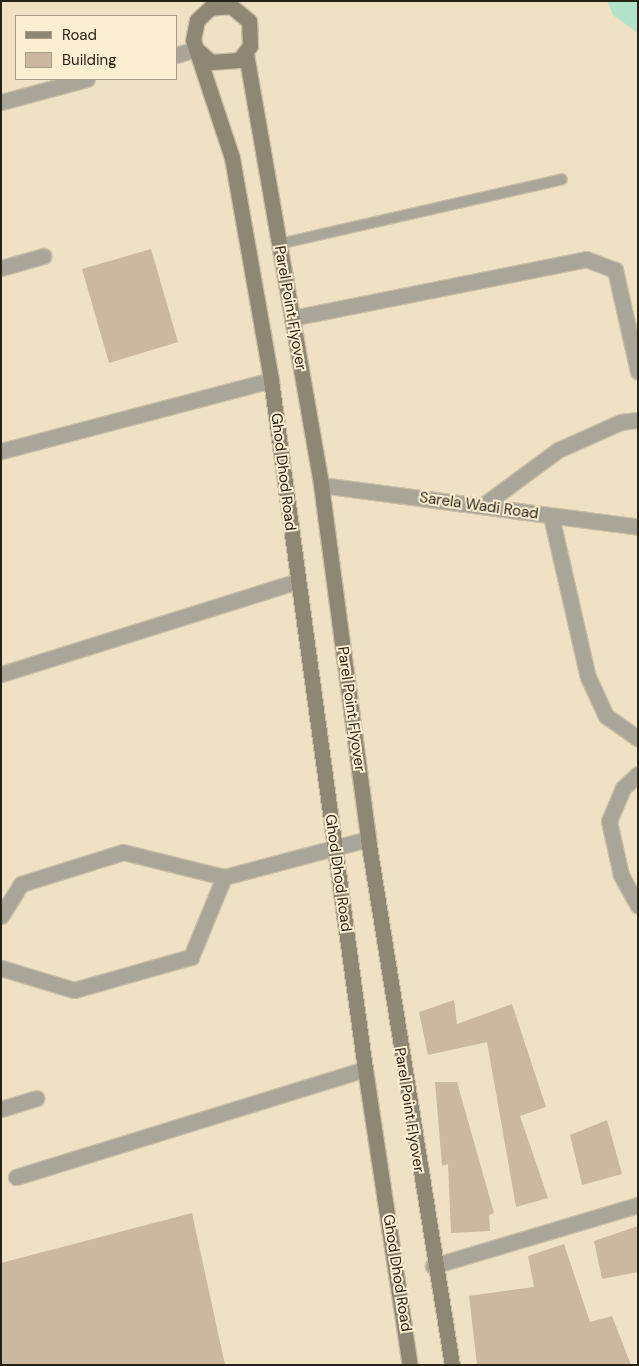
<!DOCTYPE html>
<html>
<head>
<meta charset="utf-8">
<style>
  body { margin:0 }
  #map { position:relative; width:639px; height:1366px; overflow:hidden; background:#efe2c4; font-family:"DM Sans",sans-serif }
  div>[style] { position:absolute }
  .green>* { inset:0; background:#b0e3c9 }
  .building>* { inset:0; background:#ccb89e }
  .roads { filter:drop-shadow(1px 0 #cbbfa5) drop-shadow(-1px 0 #cbbfa5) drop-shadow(0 1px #cbbfa5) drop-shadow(0 -1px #cbbfa5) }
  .lane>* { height:10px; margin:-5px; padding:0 5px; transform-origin:5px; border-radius:5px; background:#a9a598 }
  .street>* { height:15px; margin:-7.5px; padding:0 7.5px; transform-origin:7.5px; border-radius:7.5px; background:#a9a598 }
  .secondary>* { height:15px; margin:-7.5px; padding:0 7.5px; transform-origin:7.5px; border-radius:7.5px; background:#8e8774 }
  span { translate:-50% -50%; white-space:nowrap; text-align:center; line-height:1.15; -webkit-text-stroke:4px #fcefd1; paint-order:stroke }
  .street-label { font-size:15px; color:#272216 }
  .frame { position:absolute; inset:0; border:2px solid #272216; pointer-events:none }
  .legend { position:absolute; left:15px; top:15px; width:162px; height:65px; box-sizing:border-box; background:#fcefd1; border:1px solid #a79d86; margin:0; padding:6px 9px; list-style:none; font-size:15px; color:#272216 }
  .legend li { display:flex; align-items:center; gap:10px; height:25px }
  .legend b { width:25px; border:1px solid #a79d86 }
</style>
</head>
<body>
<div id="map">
  <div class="green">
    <div style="clip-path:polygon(607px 1px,638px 1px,638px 33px,613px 15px)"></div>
  </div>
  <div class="building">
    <div style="clip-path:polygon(151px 249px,178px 342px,109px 363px,82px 269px)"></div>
    <div style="clip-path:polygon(454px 1000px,457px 1024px,512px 1004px,546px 1107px,520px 1116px,548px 1198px,516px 1207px,487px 1042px,428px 1055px,419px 1012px)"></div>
    <div style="clip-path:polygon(435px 1082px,457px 1082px,494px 1213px,489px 1215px,490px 1231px,451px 1233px,448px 1164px,442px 1166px)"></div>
    <div style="clip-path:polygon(607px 1120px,622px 1174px,582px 1185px,570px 1135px)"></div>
    <div style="clip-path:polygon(192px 1213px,225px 1365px,1px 1365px,1px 1263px)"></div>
    <div style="clip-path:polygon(638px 1226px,638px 1272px,602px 1279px,594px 1241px)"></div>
    <div style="clip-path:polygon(564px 1244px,590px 1322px,612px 1316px,631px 1365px,477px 1365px,469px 1296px,534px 1287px,528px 1256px)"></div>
  </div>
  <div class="roads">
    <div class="lane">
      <div style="left:279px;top:244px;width:290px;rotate:-12.9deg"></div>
    </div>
    <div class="street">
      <div style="left:176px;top:55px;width:21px;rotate:-17deg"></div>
      <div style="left:1px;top:102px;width:89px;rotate:-15deg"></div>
      <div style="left:1px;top:268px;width:44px;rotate:-15.9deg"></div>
      <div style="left:292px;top:318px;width:300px;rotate:-11.3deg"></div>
      <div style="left:586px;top:259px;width:31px;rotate:21deg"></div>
      <div style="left:615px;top:270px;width:104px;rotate:77.2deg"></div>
      <div style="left:1px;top:451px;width:279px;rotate:-14.7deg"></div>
      <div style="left:321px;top:485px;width:320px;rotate:7.5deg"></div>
      <div style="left:482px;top:506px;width:94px;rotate:-36.4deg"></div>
      <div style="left:558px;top:450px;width:69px;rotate:-24deg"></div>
      <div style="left:621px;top:422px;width:17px;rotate:-7deg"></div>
      <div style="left:551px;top:516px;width:165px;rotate:77.1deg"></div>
      <div style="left:588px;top:677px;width:43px;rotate:65.2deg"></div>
      <div style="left:606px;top:716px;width:39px;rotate:35deg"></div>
      <div style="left:1px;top:674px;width:310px;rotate:-17.4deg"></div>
      <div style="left:638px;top:774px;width:21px;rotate:137deg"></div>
      <div style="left:623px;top:788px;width:36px;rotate:113deg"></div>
      <div style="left:609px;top:821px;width:55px;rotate:77.5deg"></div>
      <div style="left:621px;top:875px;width:35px;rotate:61deg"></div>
      <div style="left:1px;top:916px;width:38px;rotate:-58deg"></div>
      <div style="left:21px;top:884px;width:107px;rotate:-17.4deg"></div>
      <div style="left:123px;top:852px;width:104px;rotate:13.9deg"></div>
      <div style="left:1px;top:968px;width:76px;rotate:16.8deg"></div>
      <div style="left:74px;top:990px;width:122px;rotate:-15.8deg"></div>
      <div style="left:191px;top:957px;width:87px;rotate:-67.6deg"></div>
      <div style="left:224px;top:877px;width:149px;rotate:-14.8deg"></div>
      <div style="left:1px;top:1109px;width:37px;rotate:-17deg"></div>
      <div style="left:16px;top:1177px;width:365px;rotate:-17.2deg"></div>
      <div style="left:433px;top:1266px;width:214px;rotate:-16.6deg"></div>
    </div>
    <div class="secondary">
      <div style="left:196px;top:49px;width:20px;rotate:41deg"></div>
      <div style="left:211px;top:62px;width:28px;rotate:-4deg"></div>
      <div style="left:239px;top:60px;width:18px;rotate:-52deg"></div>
      <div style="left:250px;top:46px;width:25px;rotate:-92deg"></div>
      <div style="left:249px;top:21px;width:23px;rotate:-140deg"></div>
      <div style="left:231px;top:6px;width:21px;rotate:175deg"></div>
      <div style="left:210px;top:8px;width:18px;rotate:137deg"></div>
      <div style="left:197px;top:20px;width:20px;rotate:101deg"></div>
      <div style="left:193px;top:40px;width:9px;rotate:72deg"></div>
      <div style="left:196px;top:49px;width:115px;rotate:71.7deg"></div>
      <div style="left:232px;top:158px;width:225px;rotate:80deg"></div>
      <div style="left:271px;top:380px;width:695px;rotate:82.23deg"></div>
      <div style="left:365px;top:1069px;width:299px;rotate:81.4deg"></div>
      <div style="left:246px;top:54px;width:437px;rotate:80.1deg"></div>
      <div style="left:321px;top:485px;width:357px;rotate:82.4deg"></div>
      <div style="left:368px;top:839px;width:533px;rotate:80.93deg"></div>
    </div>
  </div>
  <div class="street-label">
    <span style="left:290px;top:308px;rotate:80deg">Parel Point Flyover</span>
    <span style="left:283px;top:472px;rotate:83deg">Ghod Dhod Road</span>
    <span style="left:479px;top:506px;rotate:8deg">Sarela Wadi Road</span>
    <span style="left:351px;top:709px;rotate:82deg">Parel Point Flyover</span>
    <span style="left:338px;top:873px;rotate:82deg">Ghod Dhod Road</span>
    <span style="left:409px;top:1110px;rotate:81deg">Parel Point Flyover</span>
    <span style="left:397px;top:1273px;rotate:81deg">Ghod Dhod Road</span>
  </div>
  <div class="frame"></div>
  <ul class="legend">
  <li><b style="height:6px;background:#8e8774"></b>Road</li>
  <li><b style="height:14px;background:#ccb89e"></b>Building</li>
  </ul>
</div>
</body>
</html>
